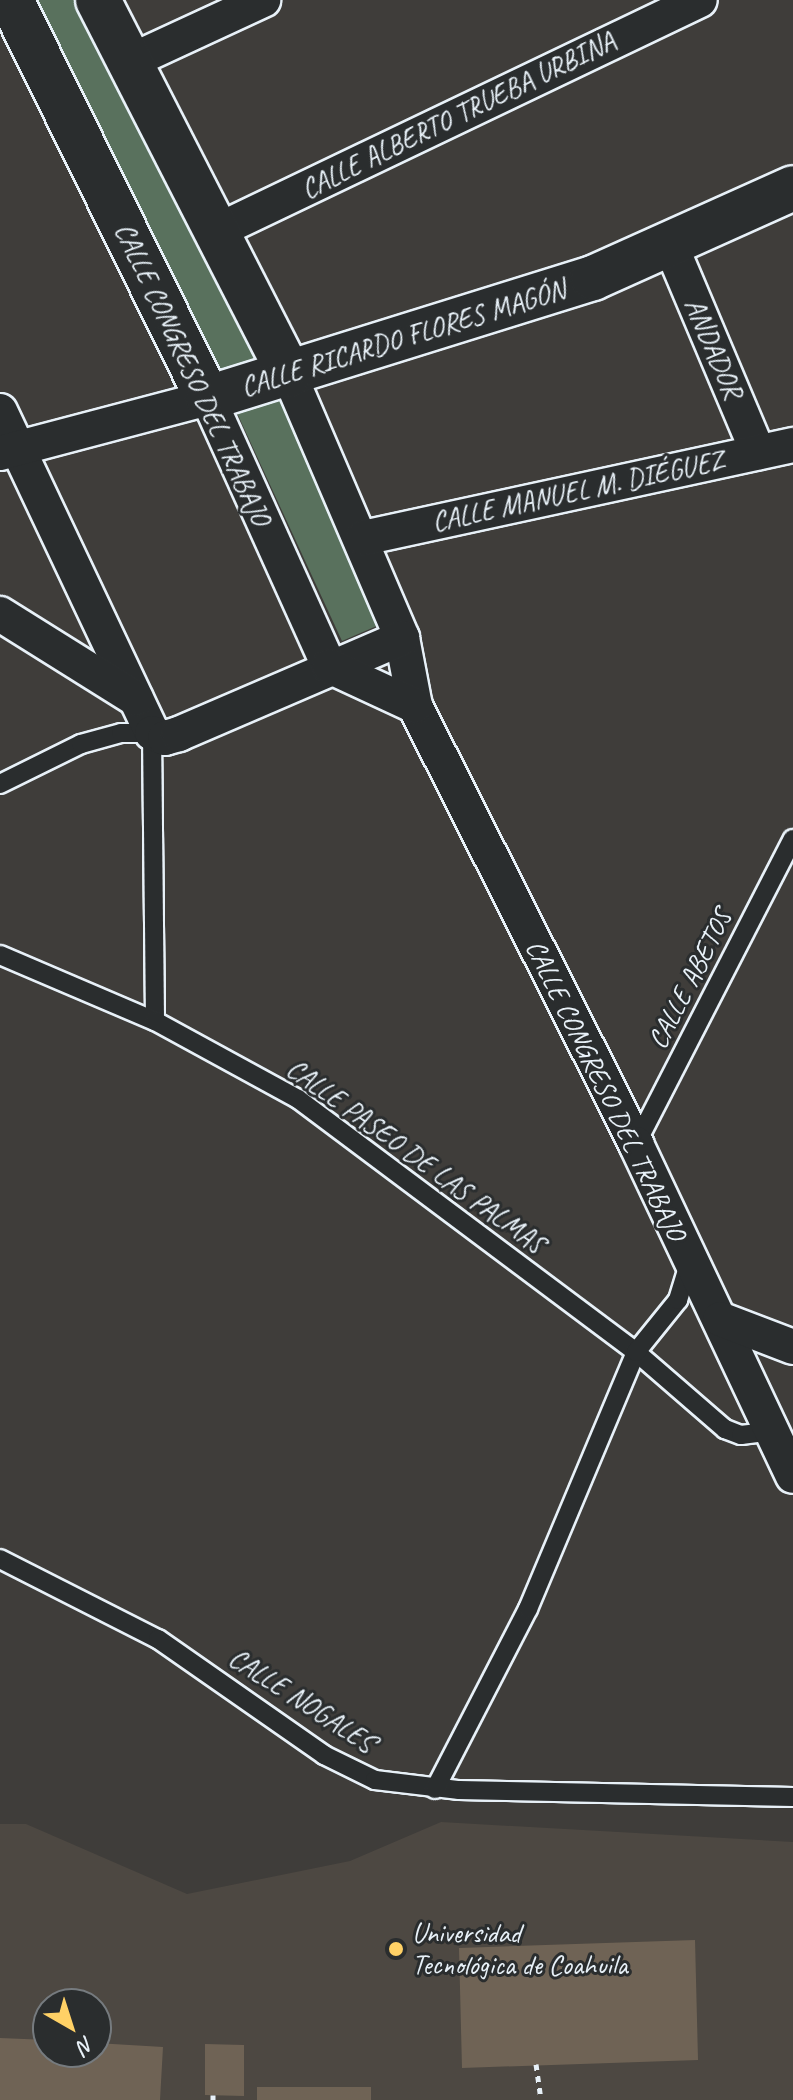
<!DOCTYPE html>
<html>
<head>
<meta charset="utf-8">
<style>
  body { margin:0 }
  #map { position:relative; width:793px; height:2100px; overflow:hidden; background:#3f3d3a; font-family:Caveat,sans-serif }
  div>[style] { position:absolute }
  .built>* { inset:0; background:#4d4842 }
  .green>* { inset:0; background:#59715d }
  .building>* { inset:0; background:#6f6355 }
  .path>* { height:5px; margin-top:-2.5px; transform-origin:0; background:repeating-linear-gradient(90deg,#e8f1f8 0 6px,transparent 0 12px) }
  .roads { filter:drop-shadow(2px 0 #e8f1f8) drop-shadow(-2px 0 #e8f1f8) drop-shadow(0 2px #e8f1f8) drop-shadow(0 -2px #e8f1f8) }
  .lane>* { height:18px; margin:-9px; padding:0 9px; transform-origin:9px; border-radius:9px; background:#2a2d2e }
  .street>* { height:34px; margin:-17px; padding:0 17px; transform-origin:17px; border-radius:17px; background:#2a2d2e }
  .secondary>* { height:44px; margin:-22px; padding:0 22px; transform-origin:22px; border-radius:22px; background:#2a2d2e }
  .dots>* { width:22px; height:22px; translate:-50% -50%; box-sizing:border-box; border:4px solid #2a2d2e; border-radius:50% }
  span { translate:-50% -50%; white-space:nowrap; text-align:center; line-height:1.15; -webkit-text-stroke:6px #2a2d2e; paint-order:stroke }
  .street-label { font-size:28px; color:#e8f1f8 }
  .poi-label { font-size:28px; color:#e8f1f8 }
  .left { translate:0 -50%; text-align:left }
  .north { position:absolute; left:32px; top:1988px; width:80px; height:80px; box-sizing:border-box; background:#2a2d2e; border:2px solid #767b7f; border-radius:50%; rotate:141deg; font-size:22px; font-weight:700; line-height:32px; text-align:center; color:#e8f1f8 }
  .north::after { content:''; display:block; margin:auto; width:28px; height:36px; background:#ffd166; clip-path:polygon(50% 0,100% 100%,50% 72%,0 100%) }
</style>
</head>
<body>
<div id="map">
  <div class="built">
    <div style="clip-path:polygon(evenodd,441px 1822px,793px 1842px,793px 2100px,0 2100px,0 1824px,26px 1824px,187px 1894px,350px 1861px,441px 1822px,48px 2004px,96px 2004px,96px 2052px,48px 2052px,48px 2004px)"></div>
  </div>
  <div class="green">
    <div style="clip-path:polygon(30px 0,84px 0,261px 360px,216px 371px)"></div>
    <div style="clip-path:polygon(283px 400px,379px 625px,342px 641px,237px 413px)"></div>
  </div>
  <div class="building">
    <div style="clip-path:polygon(695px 1940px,698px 2060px,462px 2068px,459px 1948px)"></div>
    <div style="clip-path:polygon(0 2038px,48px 2040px,48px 2052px,96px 2052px,96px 2043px,163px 2047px,160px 2100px,0 2100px)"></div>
    <div style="clip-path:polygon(205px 2044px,244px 2045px,244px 2096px,205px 2095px)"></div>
    <div style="clip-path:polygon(257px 2087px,371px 2087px,371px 2100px,257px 2100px)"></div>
  </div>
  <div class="path">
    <div style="left:536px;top:2064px;width:36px;rotate:82deg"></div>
    <div style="left:213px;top:2100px;width:5px;rotate:-90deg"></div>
  </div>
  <div class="roads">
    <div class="lane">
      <div style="left:0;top:784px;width:90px;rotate:-26.3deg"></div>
      <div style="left:81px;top:744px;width:41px;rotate:-15.4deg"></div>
      <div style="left:121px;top:733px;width:31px"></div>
      <div style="left:152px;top:733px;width:288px;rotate:89.4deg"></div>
      <div style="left:0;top:955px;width:168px;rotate:23.1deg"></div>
      <div style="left:155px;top:1021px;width:163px;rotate:28.6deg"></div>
      <div style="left:298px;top:1099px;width:422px;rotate:36.8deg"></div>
      <div style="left:636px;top:1352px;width:118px;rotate:40.9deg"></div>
      <div style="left:725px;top:1429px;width:17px;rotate:21deg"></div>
      <div style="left:741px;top:1435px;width:32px;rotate:-7deg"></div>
      <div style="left:636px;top:1144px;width:343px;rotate:-62.8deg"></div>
      <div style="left:0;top:1559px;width:177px;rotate:26.9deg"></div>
      <div style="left:158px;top:1639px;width:203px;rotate:34.9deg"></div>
      <div style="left:324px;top:1755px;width:57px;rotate:26.1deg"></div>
      <div style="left:375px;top:1780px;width:85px;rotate:6.8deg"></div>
      <div style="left:459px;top:1790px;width:334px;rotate:1.2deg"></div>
      <div style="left:435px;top:1789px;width:203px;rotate:-62.7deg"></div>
      <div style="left:528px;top:1609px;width:279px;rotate:-67.2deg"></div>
      <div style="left:636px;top:1352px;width:67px;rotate:-51.1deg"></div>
      <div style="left:678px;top:1300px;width:38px;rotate:-73deg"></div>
    </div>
    <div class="street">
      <div style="left:129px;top:62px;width:148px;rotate:-24.8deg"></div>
      <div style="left:217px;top:231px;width:535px;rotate:-25.56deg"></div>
      <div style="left:670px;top:244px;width:226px;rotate:67.1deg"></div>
      <div style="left:289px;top:374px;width:287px;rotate:66.8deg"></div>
      <div style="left:402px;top:638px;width:69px;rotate:79.2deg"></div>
      <div style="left:415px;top:706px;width:491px;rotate:63.2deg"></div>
      <div style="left:636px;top:1144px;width:367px;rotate:64.7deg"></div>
      <div style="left:0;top:411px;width:356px;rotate:64.7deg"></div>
      <div style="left:152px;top:733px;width:14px;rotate:21deg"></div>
      <div style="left:165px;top:738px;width:15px;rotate:-16deg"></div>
      <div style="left:179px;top:734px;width:243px;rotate:-23.3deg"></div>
      <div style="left:0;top:453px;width:215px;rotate:-14.8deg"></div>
      <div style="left:208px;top:398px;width:294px;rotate:65.7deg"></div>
      <div style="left:329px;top:666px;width:95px;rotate:24.9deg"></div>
      <div style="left:363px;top:538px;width:440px;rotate:-12.2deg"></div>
      <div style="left:0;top:614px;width:160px;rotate:32deg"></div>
      <div style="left:720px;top:1319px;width:78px;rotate:21deg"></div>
    </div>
    <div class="secondary">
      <div style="left:11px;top:0;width:444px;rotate:63.7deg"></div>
      <div style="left:208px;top:398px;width:403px;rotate:-17.3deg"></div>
      <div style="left:593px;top:278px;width:219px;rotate:-24.2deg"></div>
      <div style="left:98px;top:0;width:420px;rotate:62.9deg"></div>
    </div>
  </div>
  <div class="dots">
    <div style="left:396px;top:1949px;background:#ffd166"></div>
  </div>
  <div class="street-label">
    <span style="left:458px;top:115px;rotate:-26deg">CALLE ALBERTO TRUEBA URBINA</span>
    <span style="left:403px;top:338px;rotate:-17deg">CALLE RICARDO FLORES MAGÓN</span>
    <span style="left:714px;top:348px;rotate:67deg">ANDADOR</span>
    <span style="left:193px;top:374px;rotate:65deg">CALLE CONGRESO DEL TRABAJO</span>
    <span style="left:578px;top:491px;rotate:-12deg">CALLE MANUEL M. DIÉGUEZ</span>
    <span style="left:690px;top:979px;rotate:-63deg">CALLE ABETOS</span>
    <span style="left:606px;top:1090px;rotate:64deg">CALLE CONGRESO DEL TRABAJO</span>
    <span style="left:416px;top:1156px;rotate:36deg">CALLE PASEO DE LAS PALMAS</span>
    <span style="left:302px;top:1700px;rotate:33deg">CALLE NOGALES</span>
  </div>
  <div class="poi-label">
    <span class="left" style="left:412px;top:1949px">Universidad<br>Tecnológica de Coahuila</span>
  </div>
  <div class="north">N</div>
</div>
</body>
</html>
